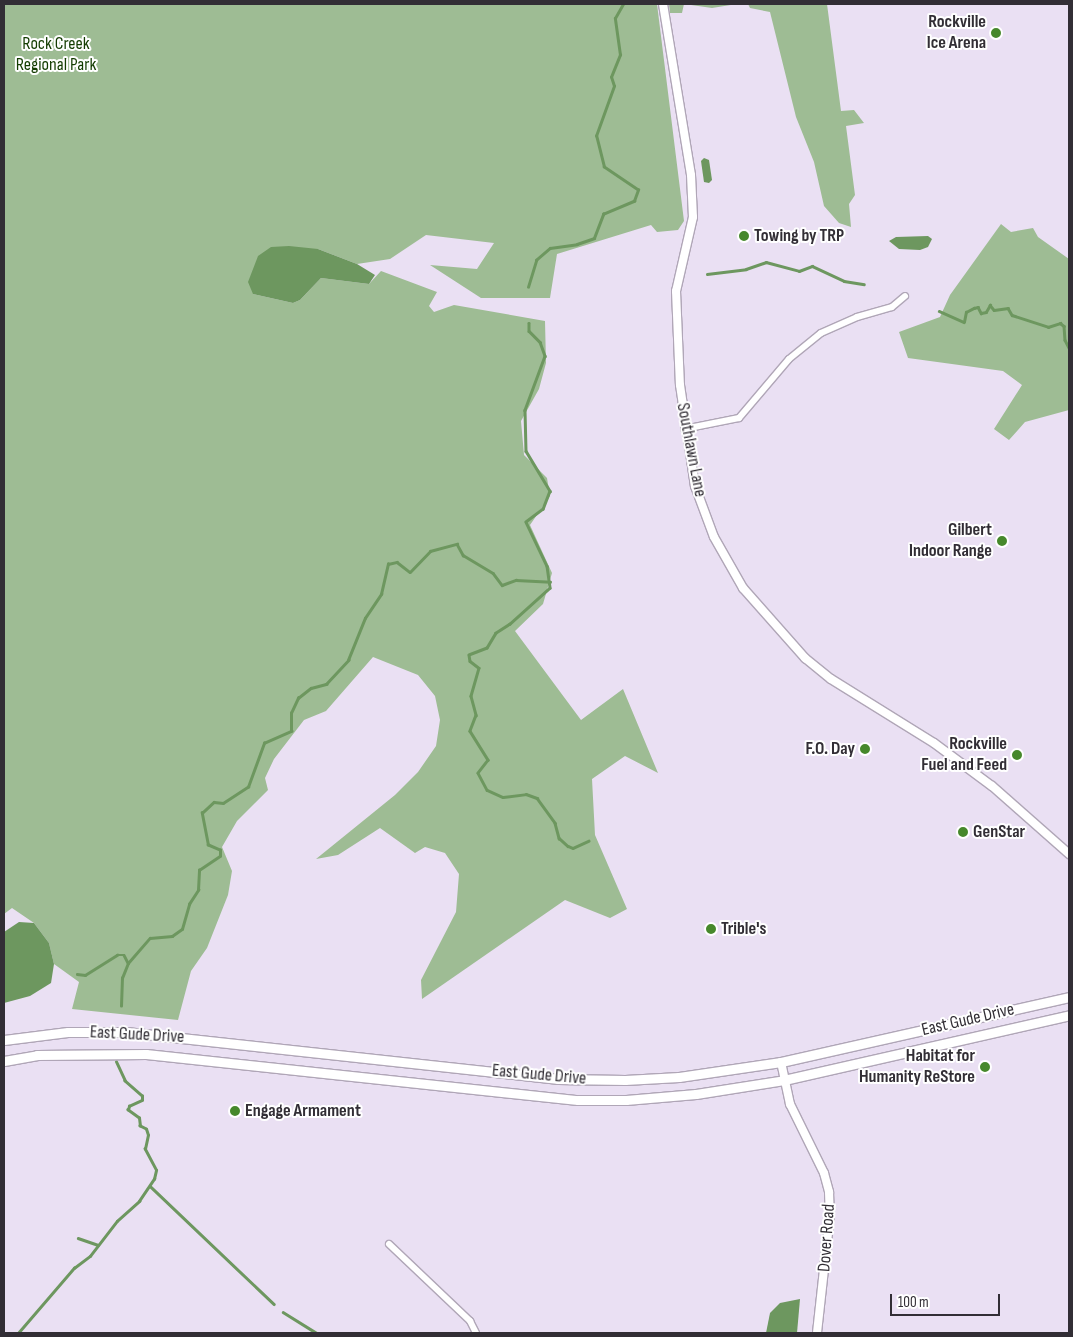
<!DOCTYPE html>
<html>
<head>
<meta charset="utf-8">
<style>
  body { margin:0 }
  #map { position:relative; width:1073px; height:1337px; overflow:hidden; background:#eae0f3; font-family:"Sofia Sans Condensed",sans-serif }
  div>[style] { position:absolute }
  .green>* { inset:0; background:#9ebc94 }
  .water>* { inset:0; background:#6d975f }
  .stream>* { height:2.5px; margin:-1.25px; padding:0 1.25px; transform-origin:1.25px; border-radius:1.25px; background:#6d975f }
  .roads { filter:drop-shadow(1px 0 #b0a6b7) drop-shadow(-1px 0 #b0a6b7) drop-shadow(0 1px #b0a6b7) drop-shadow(0 -1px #b0a6b7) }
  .minor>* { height:6px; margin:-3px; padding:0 3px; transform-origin:3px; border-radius:3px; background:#fff }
  .tertiary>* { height:8px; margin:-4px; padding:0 4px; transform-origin:4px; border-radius:4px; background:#fff }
  .secondary>* { height:9px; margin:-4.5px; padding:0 4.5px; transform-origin:4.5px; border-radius:4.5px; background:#fff }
  .dots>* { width:14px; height:14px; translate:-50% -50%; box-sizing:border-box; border:2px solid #fff; border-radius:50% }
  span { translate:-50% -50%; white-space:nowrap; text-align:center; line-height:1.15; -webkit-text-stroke:4px #fff; paint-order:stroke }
  .poi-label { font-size:18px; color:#322e35; font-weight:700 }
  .right { translate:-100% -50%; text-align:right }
  .left { translate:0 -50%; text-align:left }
  .park-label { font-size:18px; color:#133c00 }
  .street-label { font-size:18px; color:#322e35 }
  .frame { position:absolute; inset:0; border:5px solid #322e35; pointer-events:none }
  .scale { position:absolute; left:890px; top:1294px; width:110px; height:22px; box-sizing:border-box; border:2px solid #322e35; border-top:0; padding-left:6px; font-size:15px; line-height:18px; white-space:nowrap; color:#322e35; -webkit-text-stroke:4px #fff; paint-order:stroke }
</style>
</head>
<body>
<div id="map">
  <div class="green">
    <div style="clip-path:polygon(4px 4px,657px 4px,684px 221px,678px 230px,657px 232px,651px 225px,557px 254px,550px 298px,481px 298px,430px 265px,477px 269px,494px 243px,426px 235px,390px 259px,357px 264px,318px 249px,253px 294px,293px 303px,300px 300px,321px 278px,369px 284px,381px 271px,437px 292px,429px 306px,434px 312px,454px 305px,545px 321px,546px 363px,539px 389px,521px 421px,524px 455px,547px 478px,550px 496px,530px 525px,552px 573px,543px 604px,515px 631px,581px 720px,623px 689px,658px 773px,625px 756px,592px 779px,595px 835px,627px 909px,610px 918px,565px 900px,422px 999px,421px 980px,456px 912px,459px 874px,445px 853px,425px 847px,415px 853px,380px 828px,338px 855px,316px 859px,395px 795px,418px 772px,436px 746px,440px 720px,435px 696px,418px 675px,373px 657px,326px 711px,304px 720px,274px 759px,265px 778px,268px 790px,237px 821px,222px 847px,232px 871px,228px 895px,207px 948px,191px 971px,178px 1020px,72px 1009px,79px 982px,54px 964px,49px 943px,34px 923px,12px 908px,4px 914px)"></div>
    <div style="clip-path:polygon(669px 4px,737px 4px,712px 8px,684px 4px,682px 13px,670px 13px)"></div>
    <div style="clip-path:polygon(748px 4px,827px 4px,841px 111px,854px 110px,864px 123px,846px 126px,855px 195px,849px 204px,851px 227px,839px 223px,824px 206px,814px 162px,796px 117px,770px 12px,750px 8px)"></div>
    <div style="clip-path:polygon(1001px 224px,1011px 232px,1033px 228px,1038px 237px,1069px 259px,1069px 410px,1025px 422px,1009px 440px,994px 429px,1022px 385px,1003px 371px,908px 358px,899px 332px,940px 317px,950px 295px)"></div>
  </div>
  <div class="water">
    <div style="clip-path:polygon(704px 158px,709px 160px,712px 180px,709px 183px,704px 182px,701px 161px)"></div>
    <div style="clip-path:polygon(928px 236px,932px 239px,928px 247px,920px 250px,899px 249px,889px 241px,896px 237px)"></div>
    <div style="clip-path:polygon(289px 246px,318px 249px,357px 264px,375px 275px,369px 284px,321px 278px,300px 300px,293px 303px,253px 294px,248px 282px,258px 256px,271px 247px)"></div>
    <div style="clip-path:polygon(19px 922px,34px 923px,49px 943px,54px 964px,51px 983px,30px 996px,4px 1003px,4px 932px)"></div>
    <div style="clip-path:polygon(800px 1299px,797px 1333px,766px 1333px,770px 1313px,780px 1303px)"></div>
  </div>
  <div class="stream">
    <div style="left:707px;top:274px;width:39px;rotate:-7deg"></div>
    <div style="left:746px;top:269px;width:21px;rotate:-19deg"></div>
    <div style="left:766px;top:262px;width:34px;rotate:15deg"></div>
    <div style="left:799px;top:271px;width:14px;rotate:-21deg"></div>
    <div style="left:812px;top:266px;width:35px;rotate:25deg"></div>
    <div style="left:844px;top:281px;width:20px;rotate:9deg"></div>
    <div style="left:528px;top:287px;width:28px;rotate:-73deg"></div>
    <div style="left:536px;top:260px;width:18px;rotate:-41deg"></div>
    <div style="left:550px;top:248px;width:27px;rotate:-8deg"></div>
    <div style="left:577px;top:244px;width:18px;rotate:-19deg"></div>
    <div style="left:594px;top:238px;width:26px;rotate:-69deg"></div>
    <div style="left:603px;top:214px;width:34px;rotate:-23deg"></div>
    <div style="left:634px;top:201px;width:12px;rotate:-70deg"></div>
    <div style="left:638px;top:190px;width:41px;rotate:-145.9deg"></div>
    <div style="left:604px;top:167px;width:32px;rotate:-104deg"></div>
    <div style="left:596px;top:136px;width:53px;rotate:-70.2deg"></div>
    <div style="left:614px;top:86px;width:9px;rotate:-108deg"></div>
    <div style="left:611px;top:77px;width:24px;rotate:-68deg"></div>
    <div style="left:620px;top:55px;width:37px;rotate:-98deg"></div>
    <div style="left:615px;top:18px;width:16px;rotate:-60deg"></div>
    <div style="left:939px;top:311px;width:27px;rotate:24deg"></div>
    <div style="left:964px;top:322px;width:10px;rotate:-79deg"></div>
    <div style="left:966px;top:312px;width:9px;rotate:-27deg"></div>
    <div style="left:974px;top:308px;width:4px;rotate:-14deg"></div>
    <div style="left:978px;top:307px;width:7px;rotate:63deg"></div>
    <div style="left:981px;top:313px;width:5px;rotate:-11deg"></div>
    <div style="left:986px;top:312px;width:8px;rotate:-60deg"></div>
    <div style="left:990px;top:305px;width:6px;rotate:51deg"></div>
    <div style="left:994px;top:310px;width:14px;rotate:-8deg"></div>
    <div style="left:1008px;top:308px;width:8px;rotate:60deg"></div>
    <div style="left:1012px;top:315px;width:38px;rotate:18deg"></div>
    <div style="left:1048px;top:327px;width:13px;rotate:-18deg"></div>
    <div style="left:1060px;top:323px;width:5px;rotate:37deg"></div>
    <div style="left:1064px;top:326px;width:14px;rotate:86deg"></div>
    <div style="left:1065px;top:340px;width:9px;rotate:63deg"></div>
    <div style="left:529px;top:323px;width:8px;rotate:90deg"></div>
    <div style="left:529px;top:331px;width:16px;rotate:45deg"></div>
    <div style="left:540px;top:342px;width:15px;rotate:70deg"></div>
    <div style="left:545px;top:356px;width:58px;rotate:110.3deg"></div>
    <div style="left:525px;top:410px;width:41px;rotate:88.6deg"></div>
    <div style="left:526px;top:451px;width:47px;rotate:59deg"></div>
    <div style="left:550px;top:491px;width:19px;rotate:111deg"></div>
    <div style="left:543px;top:509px;width:21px;rotate:143deg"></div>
    <div style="left:526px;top:522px;width:49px;rotate:64.5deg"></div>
    <div style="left:547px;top:566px;width:22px;rotate:82deg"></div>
    <div style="left:550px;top:588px;width:54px;rotate:138deg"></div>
    <div style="left:510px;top:624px;width:17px;rotate:147deg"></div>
    <div style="left:496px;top:633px;width:17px;rotate:121deg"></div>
    <div style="left:487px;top:648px;width:19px;rotate:159deg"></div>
    <div style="left:469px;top:655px;width:6px;rotate:81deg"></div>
    <div style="left:470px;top:661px;width:11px;rotate:38deg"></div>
    <div style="left:479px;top:668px;width:29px;rotate:106deg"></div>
    <div style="left:471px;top:696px;width:20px;rotate:75deg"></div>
    <div style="left:476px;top:715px;width:17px;rotate:111deg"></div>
    <div style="left:470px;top:731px;width:34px;rotate:58deg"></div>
    <div style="left:488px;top:760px;width:16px;rotate:128deg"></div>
    <div style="left:478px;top:773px;width:19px;rotate:62deg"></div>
    <div style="left:487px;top:790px;width:17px;rotate:24deg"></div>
    <div style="left:503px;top:797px;width:23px;rotate:-7deg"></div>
    <div style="left:526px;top:794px;width:12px;rotate:20deg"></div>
    <div style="left:537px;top:798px;width:31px;rotate:54deg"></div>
    <div style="left:555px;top:823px;width:16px;rotate:75deg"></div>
    <div style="left:559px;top:838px;width:12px;rotate:42deg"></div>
    <div style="left:568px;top:846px;width:5px;rotate:22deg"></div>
    <div style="left:573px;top:848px;width:17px;rotate:-25deg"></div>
    <div style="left:77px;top:974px;width:8px;rotate:7deg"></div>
    <div style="left:85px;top:975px;width:38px;rotate:-32deg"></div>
    <div style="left:117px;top:955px;width:7px"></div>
    <div style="left:124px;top:955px;width:9px;rotate:63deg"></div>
    <div style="left:121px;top:1006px;width:28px;rotate:-88deg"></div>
    <div style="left:122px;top:978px;width:16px;rotate:-68deg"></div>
    <div style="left:128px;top:963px;width:33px;rotate:-49deg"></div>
    <div style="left:150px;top:938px;width:22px;rotate:-5deg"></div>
    <div style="left:172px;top:936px;width:12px;rotate:-35deg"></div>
    <div style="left:182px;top:929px;width:26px;rotate:-74deg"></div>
    <div style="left:189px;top:904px;width:17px;rotate:-57deg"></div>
    <div style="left:198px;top:890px;width:20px;rotate:-87deg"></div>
    <div style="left:199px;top:870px;width:25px;rotate:-34deg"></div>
    <div style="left:220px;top:856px;width:6px;rotate:-90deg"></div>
    <div style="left:220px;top:850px;width:13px;rotate:-157deg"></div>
    <div style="left:208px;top:845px;width:33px;rotate:-101deg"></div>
    <div style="left:202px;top:813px;width:16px;rotate:-43deg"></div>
    <div style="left:214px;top:802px;width:9px;rotate:6deg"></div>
    <div style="left:223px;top:803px;width:30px;rotate:-33deg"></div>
    <div style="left:248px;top:787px;width:47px;rotate:-70deg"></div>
    <div style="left:264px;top:743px;width:30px;rotate:-24deg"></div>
    <div style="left:291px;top:731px;width:18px;rotate:-90deg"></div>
    <div style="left:291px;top:713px;width:17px;rotate:-65deg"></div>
    <div style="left:298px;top:698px;width:16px;rotate:-38deg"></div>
    <div style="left:311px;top:688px;width:16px;rotate:-15deg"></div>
    <div style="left:326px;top:684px;width:33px;rotate:-47deg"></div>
    <div style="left:348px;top:660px;width:45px;rotate:-68deg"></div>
    <div style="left:365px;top:618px;width:29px;rotate:-56deg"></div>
    <div style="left:381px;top:594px;width:31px;rotate:-77deg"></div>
    <div style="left:388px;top:564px;width:9px;rotate:-13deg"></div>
    <div style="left:397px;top:562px;width:16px;rotate:38deg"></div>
    <div style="left:410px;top:572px;width:29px;rotate:-46deg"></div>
    <div style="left:430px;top:551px;width:28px;rotate:-15deg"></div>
    <div style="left:457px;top:544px;width:13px;rotate:61deg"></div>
    <div style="left:463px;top:555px;width:35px;rotate:31deg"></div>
    <div style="left:493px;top:573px;width:15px;rotate:53deg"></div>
    <div style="left:502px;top:585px;width:15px;rotate:-20deg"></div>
    <div style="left:516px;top:580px;width:34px;rotate:3deg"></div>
    <div style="left:150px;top:1186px;width:171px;rotate:43.6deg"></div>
    <div style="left:78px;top:1238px;width:21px;rotate:19deg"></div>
    <div style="left:283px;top:1312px;width:39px;rotate:32deg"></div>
    <div style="left:18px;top:1333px;width:86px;rotate:-49.3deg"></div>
    <div style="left:74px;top:1268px;width:20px;rotate:-37deg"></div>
    <div style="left:90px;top:1256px;width:44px;rotate:-52.4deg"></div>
    <div style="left:117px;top:1221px;width:30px;rotate:-42deg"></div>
    <div style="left:139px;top:1201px;width:27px;rotate:-56deg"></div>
    <div style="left:154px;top:1179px;width:9px;rotate:-77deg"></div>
    <div style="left:156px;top:1170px;width:24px;rotate:-118deg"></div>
    <div style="left:145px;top:1149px;width:14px;rotate:-78deg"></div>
    <div style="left:148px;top:1135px;width:6px;rotate:-108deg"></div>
    <div style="left:146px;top:1129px;width:7px;rotate:-153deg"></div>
    <div style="left:140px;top:1126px;width:8px;rotate:-97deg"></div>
    <div style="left:139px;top:1118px;width:14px;rotate:-144deg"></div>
    <div style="left:128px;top:1110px;width:4px;rotate:-76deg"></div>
    <div style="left:129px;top:1106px;width:14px;rotate:-25deg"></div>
    <div style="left:142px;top:1100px;width:4px;rotate:-90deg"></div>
    <div style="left:142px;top:1096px;width:23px;rotate:-139deg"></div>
    <div style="left:125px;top:1081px;width:21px;rotate:-115deg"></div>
  </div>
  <div class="roads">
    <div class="minor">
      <div style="left:684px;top:429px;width:56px;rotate:-11.3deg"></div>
      <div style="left:739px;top:418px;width:77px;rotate:-49.7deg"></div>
      <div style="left:789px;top:359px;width:41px;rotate:-39.1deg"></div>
      <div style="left:821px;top:333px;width:39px;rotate:-24deg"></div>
      <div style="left:857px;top:317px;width:36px;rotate:-16deg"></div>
      <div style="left:892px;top:307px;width:17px;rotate:-40deg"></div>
      <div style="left:389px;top:1244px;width:112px;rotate:43.5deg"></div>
      <div style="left:470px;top:1321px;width:13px;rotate:63deg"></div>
    </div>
    <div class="tertiary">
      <div style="left:663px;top:4px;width:173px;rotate:80.7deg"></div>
      <div style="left:691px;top:175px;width:42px;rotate:87.3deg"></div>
      <div style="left:693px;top:217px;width:76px;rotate:102.9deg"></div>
      <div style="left:676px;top:291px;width:94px;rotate:87.6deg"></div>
      <div style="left:680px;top:385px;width:102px;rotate:81.6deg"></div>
      <div style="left:695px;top:486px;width:54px;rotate:69.6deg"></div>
      <div style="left:714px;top:537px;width:59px;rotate:60.4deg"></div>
      <div style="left:743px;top:588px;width:94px;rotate:48.5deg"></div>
      <div style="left:805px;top:658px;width:33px;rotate:39deg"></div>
      <div style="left:831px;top:679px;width:121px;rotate:31.9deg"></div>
      <div style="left:934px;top:743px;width:72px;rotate:36.6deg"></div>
      <div style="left:992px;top:786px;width:103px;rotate:41.4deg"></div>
      <div style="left:781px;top:1062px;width:43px;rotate:77.9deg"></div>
      <div style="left:790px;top:1104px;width:77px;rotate:63.8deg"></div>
      <div style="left:824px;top:1173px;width:20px;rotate:75deg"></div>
      <div style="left:829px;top:1192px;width:23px;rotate:88deg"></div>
      <div style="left:830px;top:1215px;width:119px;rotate:96.3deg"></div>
    </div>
    <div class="secondary">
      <div style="left:4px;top:1040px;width:64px;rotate:-7.1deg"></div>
      <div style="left:68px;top:1032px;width:58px"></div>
      <div style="left:126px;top:1032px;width:435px;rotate:6.2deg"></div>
      <div style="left:558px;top:1079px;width:67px;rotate:0.9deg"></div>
      <div style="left:625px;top:1080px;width:54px;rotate:-3.2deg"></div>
      <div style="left:679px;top:1077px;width:103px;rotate:-8.4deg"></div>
      <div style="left:781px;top:1062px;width:295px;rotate:-12.7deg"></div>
      <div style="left:4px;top:1061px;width:34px;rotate:-10deg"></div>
      <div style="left:37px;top:1055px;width:109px;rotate:-0.5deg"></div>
      <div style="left:146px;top:1054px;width:434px;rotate:6.1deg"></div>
      <div style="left:578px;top:1100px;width:48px"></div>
      <div style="left:626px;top:1100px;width:70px;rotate:-4.9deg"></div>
      <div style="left:696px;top:1094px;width:89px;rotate:-9deg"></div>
      <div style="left:784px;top:1080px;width:292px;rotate:-12.8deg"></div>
    </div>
  </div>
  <div class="dots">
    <div style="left:996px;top:33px;background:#46882b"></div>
    <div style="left:744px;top:236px;background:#46882b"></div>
    <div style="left:1002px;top:541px;background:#46882b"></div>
    <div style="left:865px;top:749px;background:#46882b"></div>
    <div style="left:1017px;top:755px;background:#46882b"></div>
    <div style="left:963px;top:832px;background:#46882b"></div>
    <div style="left:711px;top:929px;background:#46882b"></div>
    <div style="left:985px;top:1067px;background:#46882b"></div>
    <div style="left:235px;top:1111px;background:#46882b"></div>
  </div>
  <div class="poi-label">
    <span class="right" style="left:986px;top:33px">Rockville<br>Ice Arena</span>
    <span class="left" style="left:754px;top:236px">Towing by TRP</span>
    <span class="right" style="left:992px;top:541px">Gilbert<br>Indoor Range</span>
    <span class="right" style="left:1007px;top:755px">Rockville<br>Fuel and Feed</span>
    <span class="right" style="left:855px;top:749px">F.O. Day</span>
    <span class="left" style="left:973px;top:832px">GenStar</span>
    <span class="left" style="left:721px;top:929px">Trible's</span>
    <span class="right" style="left:975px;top:1067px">Habitat for<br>Humanity ReStore</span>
    <span class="left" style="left:245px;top:1111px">Engage Armament</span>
  </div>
  <div class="park-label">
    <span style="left:56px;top:55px">Rock Creek<br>Regional Park</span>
  </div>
  <div class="street-label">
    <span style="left:691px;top:450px;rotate:79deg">Southlawn Lane</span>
    <span style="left:968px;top:1020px;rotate:-13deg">East Gude Drive</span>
    <span style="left:137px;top:1035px;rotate:3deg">East Gude Drive</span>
    <span style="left:539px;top:1075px;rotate:5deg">East Gude Drive</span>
    <span style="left:827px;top:1238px;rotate:-86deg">Dover Road</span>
  </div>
  <div class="frame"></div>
  <div class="scale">100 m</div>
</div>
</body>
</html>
